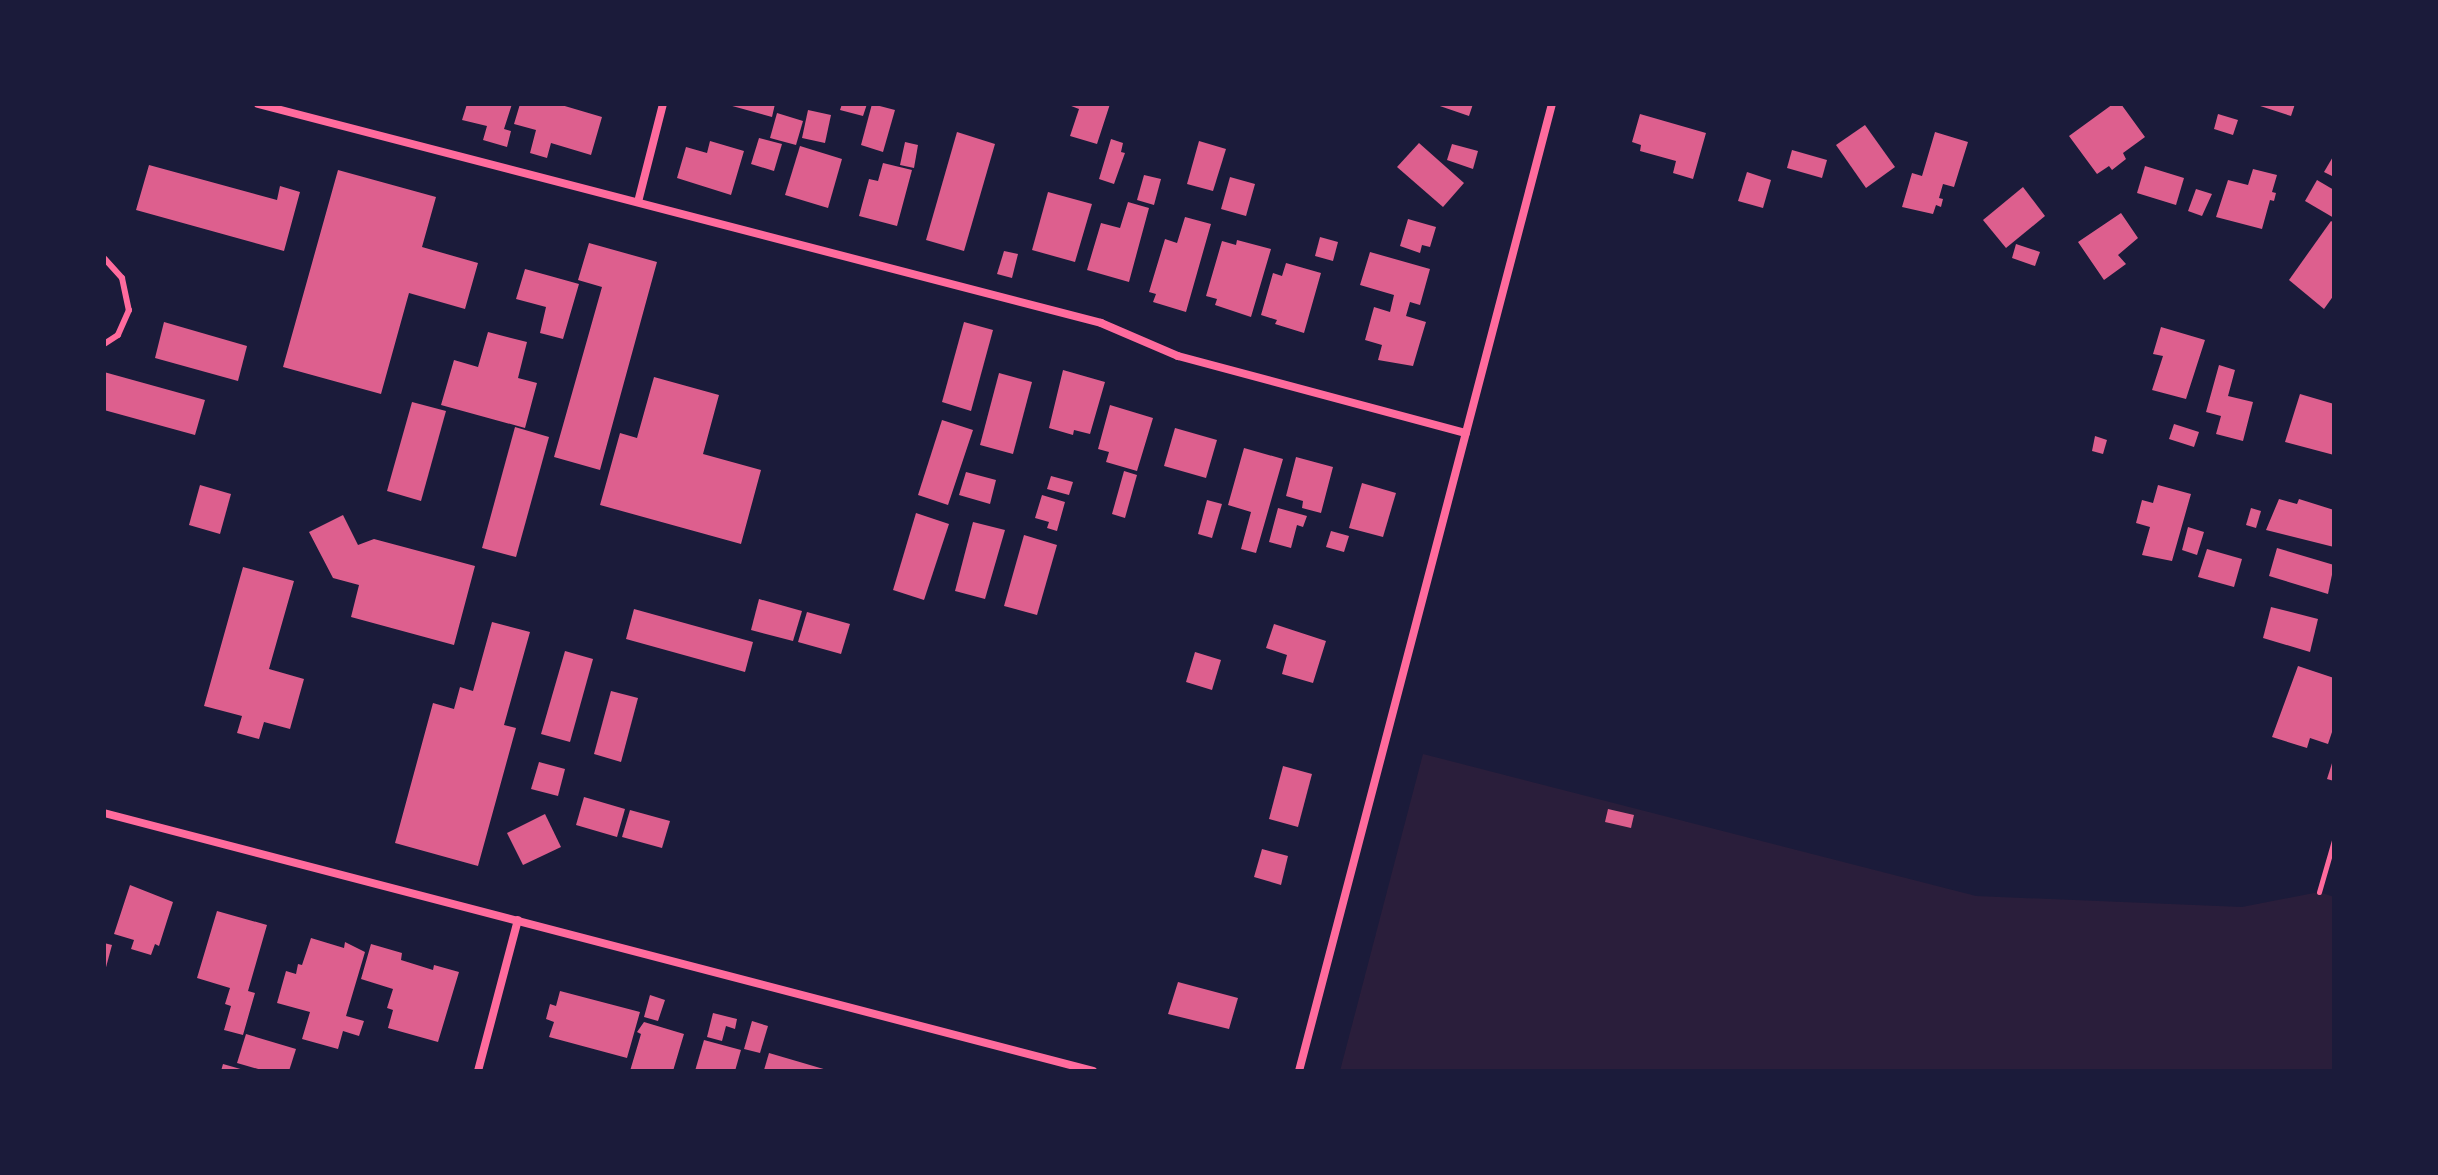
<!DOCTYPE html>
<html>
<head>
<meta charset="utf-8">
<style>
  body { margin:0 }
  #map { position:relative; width:2438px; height:1175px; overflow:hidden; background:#1b1b3a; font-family:"Open Sans",sans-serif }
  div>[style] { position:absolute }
  .green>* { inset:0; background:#2a1e3b }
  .building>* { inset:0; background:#dd5f8e }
  .path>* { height:5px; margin:-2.5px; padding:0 2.5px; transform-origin:2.5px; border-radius:2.5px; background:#ff6b9d }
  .service>* { height:6px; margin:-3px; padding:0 3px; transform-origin:3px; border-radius:3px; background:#ff6b9d }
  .minor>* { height:8px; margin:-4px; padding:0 4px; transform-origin:4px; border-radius:4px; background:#ff6b9d }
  span { translate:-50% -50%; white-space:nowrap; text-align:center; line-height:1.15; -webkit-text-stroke:8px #1b1b3a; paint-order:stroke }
  .frame { position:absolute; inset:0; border:106px solid #1b1b3a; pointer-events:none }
</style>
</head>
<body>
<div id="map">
  <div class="green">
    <div style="clip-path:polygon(1423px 754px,1976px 896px,2242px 907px,2319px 892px,2334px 897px,2334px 1071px,1340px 1071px)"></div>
  </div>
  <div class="building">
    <div style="clip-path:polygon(467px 104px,512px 104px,504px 129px,511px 131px,507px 147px,483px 140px,487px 126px,462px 120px)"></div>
    <div style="clip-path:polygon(520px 104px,558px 104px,602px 117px,591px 155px,551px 143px,547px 158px,530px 153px,536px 130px,514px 124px)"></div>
    <div style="clip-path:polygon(725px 104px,775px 104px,772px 117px)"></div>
    <div style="clip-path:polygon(842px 104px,867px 104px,863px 116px,840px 110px)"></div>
    <div style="clip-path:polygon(872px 104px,895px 110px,883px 152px,861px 145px)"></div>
    <div style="clip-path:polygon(1066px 104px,1110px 104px,1097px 144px,1070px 136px,1079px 109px)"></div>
    <div style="clip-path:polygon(1434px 104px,1473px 104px,1469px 116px)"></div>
    <div style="clip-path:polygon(2113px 104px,2121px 104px,2145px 137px,2123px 153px,2126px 159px,2112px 170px,2109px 166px,2097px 174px,2069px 136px)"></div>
    <div style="clip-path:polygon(2254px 104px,2295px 104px,2291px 116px)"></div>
    <div style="clip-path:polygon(808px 110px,831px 115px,825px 143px,802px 138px)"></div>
    <div style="clip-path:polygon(777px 113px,803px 121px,796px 145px,770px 138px)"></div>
    <div style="clip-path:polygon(1640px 114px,1706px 133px,1693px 179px,1673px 173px,1676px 161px,1640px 151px,1641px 145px,1632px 142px)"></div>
    <div style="clip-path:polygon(2218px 114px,2238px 120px,2233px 135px,2214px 129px)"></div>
    <div style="clip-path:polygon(1865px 125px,1895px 167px,1866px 188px,1836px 145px)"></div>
    <div style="clip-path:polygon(957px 132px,995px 144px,964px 251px,926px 240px)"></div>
    <div style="clip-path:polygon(1935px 132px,1968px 142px,1954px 187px,1943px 184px,1939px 198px,1943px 199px,1941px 207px,1936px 205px,1933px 214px,1902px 207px,1912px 173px,1922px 176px)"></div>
    <div style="clip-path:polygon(759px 138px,782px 144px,774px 171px,751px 164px)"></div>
    <div style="clip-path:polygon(1111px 139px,1123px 143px,1121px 152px,1125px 153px,1114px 184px,1099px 179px)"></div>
    <div style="clip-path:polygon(710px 141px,744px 151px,731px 195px,677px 178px,686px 147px,707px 153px)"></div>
    <div style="clip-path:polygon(1199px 141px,1226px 149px,1213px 191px,1187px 184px)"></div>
    <div style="clip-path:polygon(905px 142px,918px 145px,914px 168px,900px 165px)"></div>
    <div style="clip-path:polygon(1419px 143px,1464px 183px,1443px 207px,1397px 167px)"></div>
    <div style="clip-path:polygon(1452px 144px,1478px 151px,1473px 169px,1447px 160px)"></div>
    <div style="clip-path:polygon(800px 146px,842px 159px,828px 208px,785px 195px)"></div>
    <div style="clip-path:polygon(1792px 150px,1827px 160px,1822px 178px,1787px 168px)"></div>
    <div style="clip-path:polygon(2334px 155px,2334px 177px,2324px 172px)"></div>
    <div style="clip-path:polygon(883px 163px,912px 170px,897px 226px,859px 216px,869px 179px,878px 181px)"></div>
    <div style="clip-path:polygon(149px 165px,277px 200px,280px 186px,300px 192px,284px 251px,136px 210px)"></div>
    <div style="clip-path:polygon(2145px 166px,2184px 178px,2176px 205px,2137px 193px)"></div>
    <div style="clip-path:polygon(2253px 169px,2277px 175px,2272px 192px,2276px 193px,2274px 201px,2270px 200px,2262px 229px,2216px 217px,2228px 180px,2248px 185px)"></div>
    <div style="clip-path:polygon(338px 170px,436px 197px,422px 247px,478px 263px,465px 309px,409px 293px,381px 394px,283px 367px)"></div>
    <div style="clip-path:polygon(1747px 172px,1771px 180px,1763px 208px,1738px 201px)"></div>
    <div style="clip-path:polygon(1144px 175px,1161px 179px,1154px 205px,1137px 200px)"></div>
    <div style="clip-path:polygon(1230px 177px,1255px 184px,1246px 216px,1221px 209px)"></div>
    <div style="clip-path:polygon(2317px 180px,2334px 190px,2334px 218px,2305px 201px)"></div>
    <div style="clip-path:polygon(2023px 187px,2045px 216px,2006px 248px,1983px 220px)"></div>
    <div style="clip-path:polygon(2196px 189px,2212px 194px,2202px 216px,2188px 211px)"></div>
    <div style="clip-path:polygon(1048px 192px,1092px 204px,1075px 262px,1032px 250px)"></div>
    <div style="clip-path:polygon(1128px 202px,1149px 208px,1129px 282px,1087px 270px,1101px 223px,1120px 228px)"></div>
    <div style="clip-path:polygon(2121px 213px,2138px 238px,2118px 255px,2126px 264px,2104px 280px,2078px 242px)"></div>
    <div style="clip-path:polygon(1185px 217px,1211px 224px,1186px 312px,1153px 302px,1156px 294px,1149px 292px,1165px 239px,1177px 243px)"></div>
    <div style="clip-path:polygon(1408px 219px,1436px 227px,1430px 247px,1422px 245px,1420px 253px,1400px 246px)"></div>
    <div style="clip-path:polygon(2331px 221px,2334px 223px,2334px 295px,2324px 309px,2289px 280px)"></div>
    <div style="clip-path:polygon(1320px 237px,1338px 242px,1333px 261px,1315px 256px)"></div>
    <div style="clip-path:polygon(1237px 240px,1271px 249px,1251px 317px,1215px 305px,1217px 299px,1206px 296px,1222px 241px,1236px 245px)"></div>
    <div style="clip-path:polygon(589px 243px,657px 262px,600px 470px,554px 457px,602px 287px,578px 280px)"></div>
    <div style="clip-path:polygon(2016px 244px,2040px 252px,2035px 266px,2012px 258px)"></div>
    <div style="clip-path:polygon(1004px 251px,1018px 254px,1012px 278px,997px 274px)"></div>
    <div style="clip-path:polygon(1370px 252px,1430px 269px,1420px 305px,1410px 302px,1406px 316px,1426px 322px,1413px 366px,1378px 360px,1382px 345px,1365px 340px,1374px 307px,1390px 312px,1394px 295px,1360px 285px)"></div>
    <div style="clip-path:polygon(1286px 263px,1321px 273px,1304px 333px,1275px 324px,1277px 320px,1261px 315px,1273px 273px,1282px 276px)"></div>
    <div style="clip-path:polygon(525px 269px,579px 284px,563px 339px,540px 333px,546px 307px,516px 299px)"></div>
    <div style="clip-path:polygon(164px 322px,247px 346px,238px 381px,155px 358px)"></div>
    <div style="clip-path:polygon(964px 322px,993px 330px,971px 411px,942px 402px)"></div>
    <div style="clip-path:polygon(2161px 327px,2205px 340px,2186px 399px,2152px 390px,2163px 356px,2153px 354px)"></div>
    <div style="clip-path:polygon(488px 332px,527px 342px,518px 378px,537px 383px,525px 428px,441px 405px,454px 360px,478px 367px)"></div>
    <div style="clip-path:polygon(2219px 365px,2235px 370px,2228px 396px,2253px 402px,2243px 441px,2216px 434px,2221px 416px,2206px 412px)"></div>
    <div style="clip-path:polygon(1063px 370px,1105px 382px,1090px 434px,1074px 430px,1073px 435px,1049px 428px)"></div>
    <div style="clip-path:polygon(104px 372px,205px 400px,195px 435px,104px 410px)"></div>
    <div style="clip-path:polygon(999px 373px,1032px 382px,1013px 454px,980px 445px)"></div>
    <div style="clip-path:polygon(654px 377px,719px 395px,703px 454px,761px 470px,741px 544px,600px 505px,620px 433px,637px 438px)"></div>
    <div style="clip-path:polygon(2300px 394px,2334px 404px,2334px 455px,2285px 442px)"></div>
    <div style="clip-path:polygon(412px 402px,446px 411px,421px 501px,387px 491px)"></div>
    <div style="clip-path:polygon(1110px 405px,1153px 418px,1137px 471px,1106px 462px,1109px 452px,1098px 449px)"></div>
    <div style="clip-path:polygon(942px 420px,973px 430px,948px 505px,918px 495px)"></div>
    <div style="clip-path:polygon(2174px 424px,2199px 432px,2194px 447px,2169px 439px)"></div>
    <div style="clip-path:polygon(515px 427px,549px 437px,516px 557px,482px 548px)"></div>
    <div style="clip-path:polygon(1175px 428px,1217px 440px,1206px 478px,1164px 466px)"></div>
    <div style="clip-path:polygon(2095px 436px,2107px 440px,2103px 454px,2092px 451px)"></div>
    <div style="clip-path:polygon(1244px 448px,1283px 459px,1256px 553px,1241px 549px,1251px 512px,1228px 505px)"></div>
    <div style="clip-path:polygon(1296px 457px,1333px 467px,1321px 513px,1302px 508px,1303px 501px,1286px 496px)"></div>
    <div style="clip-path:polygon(1124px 471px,1137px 475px,1125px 518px,1112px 514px)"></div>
    <div style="clip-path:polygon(966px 472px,996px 480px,990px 504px,959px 495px)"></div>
    <div style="clip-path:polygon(1051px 476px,1073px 482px,1069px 495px,1047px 489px)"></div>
    <div style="clip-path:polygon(1362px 483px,1396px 493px,1383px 537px,1349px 528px)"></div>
    <div style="clip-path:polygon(200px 485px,231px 494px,220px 534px,189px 525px)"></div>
    <div style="clip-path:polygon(2158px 485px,2191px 494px,2172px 561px,2142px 555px,2150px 527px,2136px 523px,2142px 500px,2153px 503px)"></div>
    <div style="clip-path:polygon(1042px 495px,1065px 502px,1057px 531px,1047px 528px,1049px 522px,1035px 518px)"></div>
    <div style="clip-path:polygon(2279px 499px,2297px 504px,2299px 499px,2334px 510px,2334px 547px,2266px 530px)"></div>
    <div style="clip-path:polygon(1207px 500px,1222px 504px,1212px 538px,1198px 534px)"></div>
    <div style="clip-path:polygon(1278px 508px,1307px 516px,1303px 527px,1297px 525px,1291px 548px,1269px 542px)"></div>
    <div style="clip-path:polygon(2251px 508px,2261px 511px,2256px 528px,2246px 525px)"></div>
    <div style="clip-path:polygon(916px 513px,949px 524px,924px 600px,893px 590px)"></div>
    <div style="clip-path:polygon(343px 515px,358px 545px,374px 539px,475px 566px,454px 645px,351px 617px,359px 585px,333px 578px,309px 532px)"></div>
    <div style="clip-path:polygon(973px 522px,1005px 530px,985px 599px,955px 591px)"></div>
    <div style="clip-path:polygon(2188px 527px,2204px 532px,2197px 555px,2182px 550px)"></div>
    <div style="clip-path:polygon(1331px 531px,1349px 536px,1344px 552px,1326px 547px)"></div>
    <div style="clip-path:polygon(1024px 535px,1057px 545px,1037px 615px,1004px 606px)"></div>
    <div style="clip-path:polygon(2277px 548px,2334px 565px,2328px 594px,2269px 576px)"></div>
    <div style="clip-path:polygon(2207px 549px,2242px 559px,2234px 587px,2198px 577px)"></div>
    <div style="clip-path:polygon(243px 567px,294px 581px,269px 669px,304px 679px,290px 729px,264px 722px,259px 739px,237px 733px,242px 716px,204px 706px)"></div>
    <div style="clip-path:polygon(759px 599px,802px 611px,793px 641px,751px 630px)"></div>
    <div style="clip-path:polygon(2271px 607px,2318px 619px,2310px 652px,2263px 638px)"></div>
    <div style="clip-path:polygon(634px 609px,753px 642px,745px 672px,626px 639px)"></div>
    <div style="clip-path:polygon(807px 612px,850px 624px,841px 654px,798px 642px)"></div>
    <div style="clip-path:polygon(492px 622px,530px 632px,504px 725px,516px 728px,478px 866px,395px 843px,433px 703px,454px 709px,460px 687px,473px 691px)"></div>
    <div style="clip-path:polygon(1274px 624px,1326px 641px,1313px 683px,1282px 674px,1287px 655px,1266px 648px)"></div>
    <div style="clip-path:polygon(565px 651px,593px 659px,570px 742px,541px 734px)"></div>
    <div style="clip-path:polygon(1195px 652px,1221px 660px,1212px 690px,1186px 682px)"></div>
    <div style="clip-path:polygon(2298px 666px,2334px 678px,2334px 726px,2328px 744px,2310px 738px,2307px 748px,2272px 737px)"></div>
    <div style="clip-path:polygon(611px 691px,638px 698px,621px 762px,594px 754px)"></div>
    <div style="clip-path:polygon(2334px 757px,2334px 781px,2327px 779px)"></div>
    <div style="clip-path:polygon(539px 762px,565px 769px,558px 796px,531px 789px)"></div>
    <div style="clip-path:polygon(1283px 766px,1312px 774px,1298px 827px,1269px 819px)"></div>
    <div style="clip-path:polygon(584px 797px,625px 809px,617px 837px,576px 825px)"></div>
    <div style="clip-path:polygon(1608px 809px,1634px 815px,1631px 828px,1605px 822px)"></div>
    <div style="clip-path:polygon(630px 810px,670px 821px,662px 848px,622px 837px)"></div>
    <div style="clip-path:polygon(545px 814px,561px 847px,523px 865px,507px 833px)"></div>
    <div style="clip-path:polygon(1262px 849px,1288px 856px,1281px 885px,1254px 877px)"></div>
    <div style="clip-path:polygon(130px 885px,173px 902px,159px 946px,155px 944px,151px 955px,131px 949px,134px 940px,114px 934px)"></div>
    <div style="clip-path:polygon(217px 911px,267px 925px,248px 991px,255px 993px,243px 1035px,224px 1030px,231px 1006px,225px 1004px,230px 988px,197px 978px)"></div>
    <div style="clip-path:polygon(311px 938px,344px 948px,345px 942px,365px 952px,346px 1016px,364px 1021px,359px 1036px,343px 1031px,338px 1049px,302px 1039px,310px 1012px,277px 1003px,286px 971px,296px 974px,298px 964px,302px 965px)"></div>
    <div style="clip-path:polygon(104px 943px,112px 945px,105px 971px,104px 971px)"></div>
    <div style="clip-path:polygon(371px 944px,402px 953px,401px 960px,433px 970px,434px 965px,459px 972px,438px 1042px,388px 1028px,393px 1010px,387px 1008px,393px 989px,361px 979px)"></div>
    <div style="clip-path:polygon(1178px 982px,1238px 998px,1229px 1029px,1168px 1014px)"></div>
    <div style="clip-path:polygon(560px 991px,640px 1012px,627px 1058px,549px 1037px,554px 1022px,546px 1019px,550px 1004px,556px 1006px)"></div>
    <div style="clip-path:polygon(650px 995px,665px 1000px,658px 1021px,644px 1017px)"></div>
    <div style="clip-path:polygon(713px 1013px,737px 1019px,735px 1029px,726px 1026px,722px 1041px,707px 1037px)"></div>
    <div style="clip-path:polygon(752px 1021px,768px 1026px,760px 1053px,744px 1049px)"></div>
    <div style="clip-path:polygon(644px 1022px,684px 1034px,673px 1071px,630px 1071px,641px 1034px,637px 1032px)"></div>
    <div style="clip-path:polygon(246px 1034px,296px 1049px,289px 1071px,265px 1071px,237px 1063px)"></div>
    <div style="clip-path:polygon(704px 1040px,741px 1050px,735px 1071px,695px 1071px)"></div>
    <div style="clip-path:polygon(769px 1053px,827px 1070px,827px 1071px,764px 1070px)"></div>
    <div style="clip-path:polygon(223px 1064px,244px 1070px,243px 1071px,221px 1071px)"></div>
  </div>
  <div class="path">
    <div style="left:2319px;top:892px;width:54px;rotate:-73.9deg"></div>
  </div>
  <div class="service">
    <div style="left:104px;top:258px;width:27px;rotate:48deg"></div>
    <div style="left:122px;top:278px;width:33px;rotate:78deg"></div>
    <div style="left:129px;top:310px;width:27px;rotate:114deg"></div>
    <div style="left:118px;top:335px;width:17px;rotate:147deg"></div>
  </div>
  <div class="minor">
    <div style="left:258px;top:104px;width:871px;rotate:14.56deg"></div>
    <div style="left:1101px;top:323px;width:84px;rotate:23.2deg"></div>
    <div style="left:1178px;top:356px;width:298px;rotate:15deg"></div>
    <div style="left:638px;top:202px;width:101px;rotate:-75.7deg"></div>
    <div style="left:104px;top:813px;width:1022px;rotate:14.62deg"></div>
    <div style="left:478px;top:1071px;width:156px;rotate:-75.2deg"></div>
    <div style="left:1299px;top:1071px;width:1000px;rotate:-75.34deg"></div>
  </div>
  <div class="frame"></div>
</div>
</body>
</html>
